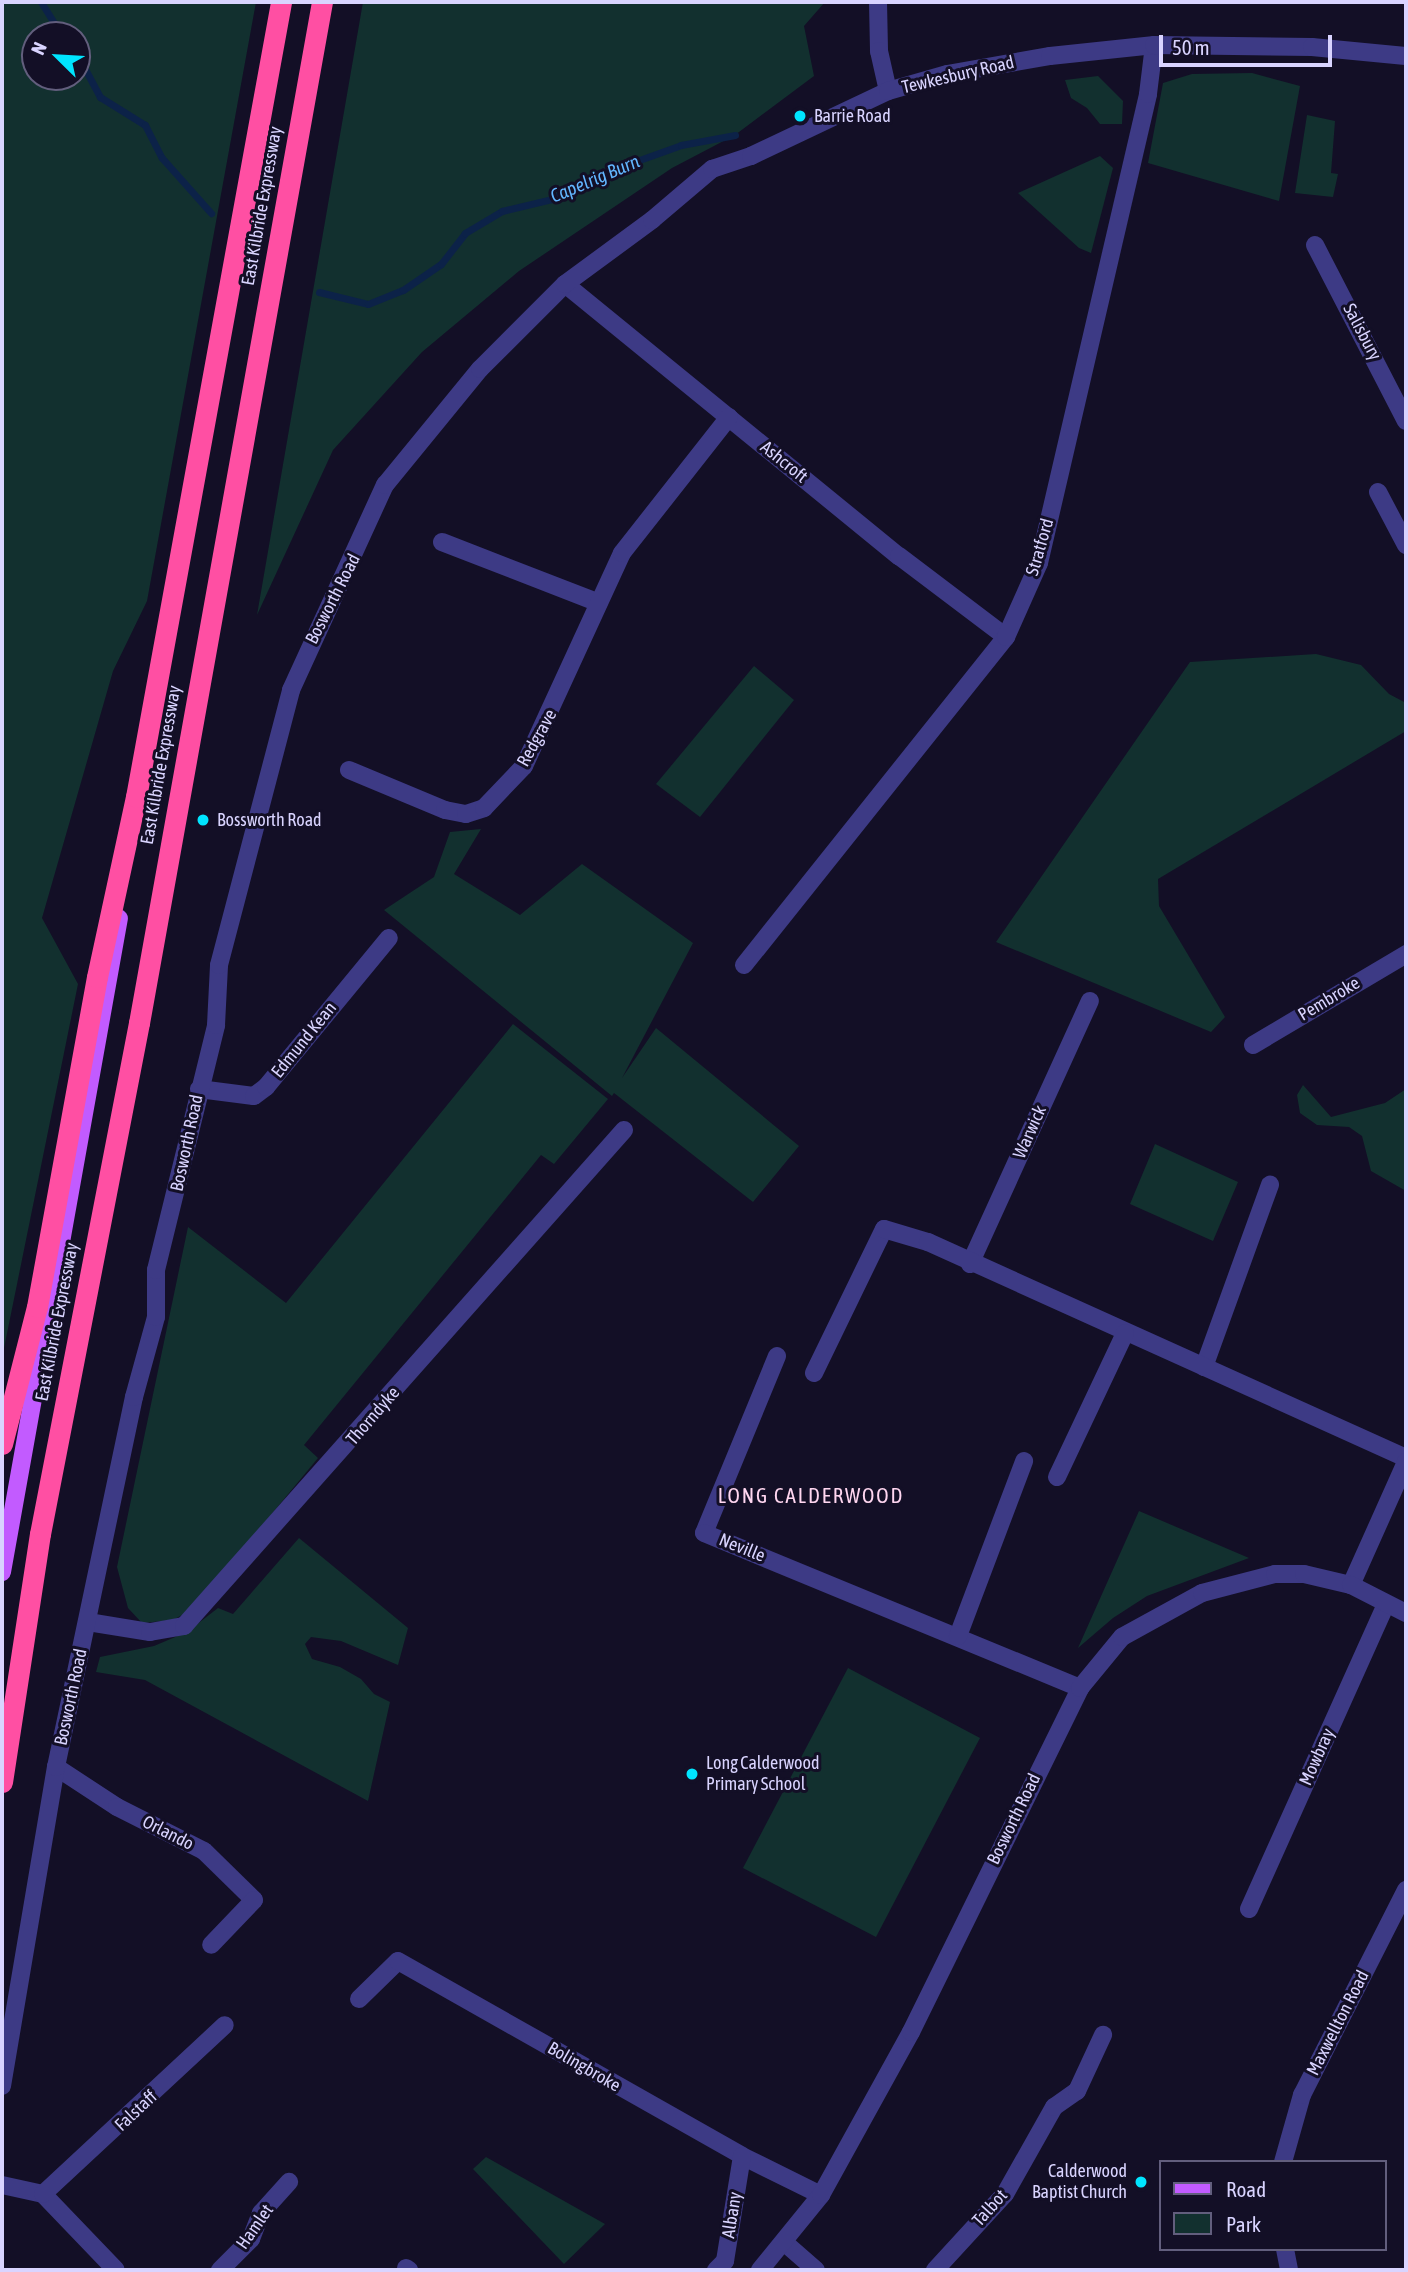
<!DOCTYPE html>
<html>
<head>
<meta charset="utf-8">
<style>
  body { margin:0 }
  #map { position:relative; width:1408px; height:2272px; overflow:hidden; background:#130f26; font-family:"Asap Condensed",sans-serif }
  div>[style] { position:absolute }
  .green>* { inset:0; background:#12302f }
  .stream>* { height:7px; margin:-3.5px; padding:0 3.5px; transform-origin:3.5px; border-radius:3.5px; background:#0c2248 }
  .minor>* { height:18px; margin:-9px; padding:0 9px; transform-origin:9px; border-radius:9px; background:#3d3a85 }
  .major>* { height:18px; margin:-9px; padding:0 9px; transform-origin:9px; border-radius:9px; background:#c25bff }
  .highway>* { height:21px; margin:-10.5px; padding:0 10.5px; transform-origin:10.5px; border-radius:10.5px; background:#ff4fa3 }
  .dots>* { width:19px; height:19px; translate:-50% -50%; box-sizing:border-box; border:4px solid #130f26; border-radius:50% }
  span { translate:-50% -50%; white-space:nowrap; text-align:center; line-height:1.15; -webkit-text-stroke:6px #130f26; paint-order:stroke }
  .street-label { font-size:18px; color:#d9d4ff }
  .poi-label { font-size:18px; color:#d9d4ff }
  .left { translate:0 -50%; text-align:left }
  .right { translate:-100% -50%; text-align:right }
  .water-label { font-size:19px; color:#62b6ff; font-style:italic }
  .quarter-label { font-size:21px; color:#ffd6f0; letter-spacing:2px }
  .frame { position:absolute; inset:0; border:4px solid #d9d4ff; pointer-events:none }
  .legend { position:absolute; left:1159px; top:2160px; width:228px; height:91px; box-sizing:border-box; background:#130f26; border:2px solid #625e7d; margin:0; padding:9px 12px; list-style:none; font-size:21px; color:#d9d4ff }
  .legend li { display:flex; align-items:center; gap:14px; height:35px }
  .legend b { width:35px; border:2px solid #625e7d }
  .north { position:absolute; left:21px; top:21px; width:70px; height:70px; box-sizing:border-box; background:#130f26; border:2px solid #625e7d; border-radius:50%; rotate:294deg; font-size:19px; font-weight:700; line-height:28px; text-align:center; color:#d9d4ff }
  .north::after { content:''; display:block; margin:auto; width:24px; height:32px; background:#00e5ff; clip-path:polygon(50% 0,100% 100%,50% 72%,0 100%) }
  .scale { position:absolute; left:1159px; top:35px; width:173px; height:32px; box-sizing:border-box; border:4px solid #d9d4ff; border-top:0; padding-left:9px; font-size:21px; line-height:24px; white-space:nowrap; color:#d9d4ff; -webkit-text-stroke:5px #130f26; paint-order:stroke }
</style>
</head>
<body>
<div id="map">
  <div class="green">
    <div style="clip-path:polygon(evenodd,2px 2px,256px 2px,147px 601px,113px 671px,42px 918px,78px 984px,2px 1358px,2px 2px,35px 35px,77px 35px,77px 77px,35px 77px,35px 35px)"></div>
    <div style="clip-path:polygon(363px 2px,825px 2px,804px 26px,814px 76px,735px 135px,672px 168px,519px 271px,422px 352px,333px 450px,257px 615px)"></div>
    <div style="clip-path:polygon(1252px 73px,1300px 86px,1279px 201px,1148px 163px,1163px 83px,1192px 74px)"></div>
    <div style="clip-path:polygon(1098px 76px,1123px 101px,1122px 124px,1100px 124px,1087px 108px,1071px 98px,1065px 80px)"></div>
    <div style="clip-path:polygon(1307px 115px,1335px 121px,1331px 173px,1338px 174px,1333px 197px,1295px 193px)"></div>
    <div style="clip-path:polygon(1100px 156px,1113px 168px,1091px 253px,1079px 248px,1018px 193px)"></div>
    <div style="clip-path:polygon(1316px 654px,1361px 665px,1389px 694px,1406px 703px,1406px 731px,1158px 879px,1159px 906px,1225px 1017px,1211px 1032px,996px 942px,1190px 662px)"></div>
    <div style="clip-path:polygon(754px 666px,794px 700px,700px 817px,656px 784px)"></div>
    <div style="clip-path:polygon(481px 829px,454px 874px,520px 915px,582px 864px,693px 943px,622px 1078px,656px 1028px,799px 1146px,753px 1202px,614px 1093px,612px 1096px,384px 910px,434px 877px,450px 832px)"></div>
    <div style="clip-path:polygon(513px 1024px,608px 1099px,554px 1164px,541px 1155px,304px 1445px,318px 1458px,193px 1609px,173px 1620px,142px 1623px,128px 1608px,117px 1567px,188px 1227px,286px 1303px)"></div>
    <div style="clip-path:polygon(1303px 1085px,1331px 1117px,1385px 1103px,1406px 1089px,1406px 1191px,1371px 1171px,1362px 1136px,1349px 1127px,1317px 1125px,1300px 1113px,1297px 1095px)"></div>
    <div style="clip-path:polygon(1155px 1144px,1238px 1182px,1213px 1241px,1130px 1204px)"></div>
    <div style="clip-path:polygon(1139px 1511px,1249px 1558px,1147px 1596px,1113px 1618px,1078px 1648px)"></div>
    <div style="clip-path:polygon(299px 1538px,408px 1628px,398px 1665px,341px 1641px,311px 1637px,305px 1644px,312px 1659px,340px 1667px,361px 1679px,374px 1694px,390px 1702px,368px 1801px,145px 1680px,96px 1672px,100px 1657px,154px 1646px,187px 1632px,218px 1608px,233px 1614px)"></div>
    <div style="clip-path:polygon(848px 1668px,980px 1738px,876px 1937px,743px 1868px)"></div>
    <div style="clip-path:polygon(486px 2157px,605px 2224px,564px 2264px,473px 2169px)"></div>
  </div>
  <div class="stream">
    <div style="left:41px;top:2px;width:39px;rotate:58deg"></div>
    <div style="left:77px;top:54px;width:49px;rotate:61.9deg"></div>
    <div style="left:100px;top:97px;width:53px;rotate:31.9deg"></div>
    <div style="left:145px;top:125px;width:37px;rotate:63deg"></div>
    <div style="left:162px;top:158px;width:74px;rotate:48.3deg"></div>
    <div style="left:319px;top:292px;width:50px;rotate:13.8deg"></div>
    <div style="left:368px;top:304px;width:38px;rotate:-22deg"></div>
    <div style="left:403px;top:290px;width:46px;rotate:-34.4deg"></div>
    <div style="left:441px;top:264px;width:39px;rotate:-52deg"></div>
    <div style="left:465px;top:233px;width:43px;rotate:-30.7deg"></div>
    <div style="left:502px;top:211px;width:51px;rotate:-13.5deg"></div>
    <div style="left:552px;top:199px;width:43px;rotate:-29.6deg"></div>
    <div style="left:589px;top:178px;width:98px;rotate:-19.7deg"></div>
    <div style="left:681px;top:145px;width:55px;rotate:-10.5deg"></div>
  </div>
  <div class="minor">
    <div style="left:878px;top:2px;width:49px;rotate:88.8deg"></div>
    <div style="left:879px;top:51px;width:41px;rotate:77.3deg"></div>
    <div style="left:1315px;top:245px;width:198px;rotate:62.7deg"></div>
    <div style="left:565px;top:284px;width:431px;rotate:39.2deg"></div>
    <div style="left:899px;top:556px;width:134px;rotate:37.1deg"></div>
    <div style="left:1378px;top:492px;width:60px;rotate:62.2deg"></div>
    <div style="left:442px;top:542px;width:168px;rotate:21.2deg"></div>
    <div style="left:349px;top:770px;width:104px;rotate:22.6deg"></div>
    <div style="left:445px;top:810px;width:21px;rotate:11deg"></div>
    <div style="left:466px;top:814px;width:19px;rotate:-18deg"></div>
    <div style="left:484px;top:808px;width:58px;rotate:-46.4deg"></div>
    <div style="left:524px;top:766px;width:234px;rotate:-65.3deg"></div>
    <div style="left:622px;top:553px;width:173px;rotate:-51.8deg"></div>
    <div style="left:744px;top:965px;width:420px;rotate:-51.4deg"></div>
    <div style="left:1006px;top:637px;width:81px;rotate:-66deg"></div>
    <div style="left:1039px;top:563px;width:481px;rotate:-76.9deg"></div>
    <div style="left:1148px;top:94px;width:49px;rotate:-83deg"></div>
    <div style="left:1253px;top:1045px;width:178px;rotate:-30.7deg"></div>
    <div style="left:199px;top:1089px;width:55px;rotate:7.3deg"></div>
    <div style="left:254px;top:1096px;width:15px;rotate:-37deg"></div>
    <div style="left:266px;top:1087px;width:193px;rotate:-50.5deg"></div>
    <div style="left:970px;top:1264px;width:289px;rotate:-65.5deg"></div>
    <div style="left:777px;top:1356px;width:191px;rotate:112.4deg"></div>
    <div style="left:704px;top:1533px;width:407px;rotate:22.4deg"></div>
    <div style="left:1204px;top:1367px;width:194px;rotate:-70.1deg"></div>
    <div style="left:814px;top:1373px;width:160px;rotate:-64.1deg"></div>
    <div style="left:884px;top:1229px;width:46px;rotate:16.5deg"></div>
    <div style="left:928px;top:1242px;width:525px;rotate:24.32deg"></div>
    <div style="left:1057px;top:1477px;width:159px;rotate:-64.7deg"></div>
    <div style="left:1351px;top:1585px;width:135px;rotate:-65.9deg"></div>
    <div style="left:88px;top:1622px;width:63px;rotate:9.2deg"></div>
    <div style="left:150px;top:1632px;width:35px;rotate:-10deg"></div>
    <div style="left:184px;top:1626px;width:663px;rotate:-48.42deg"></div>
    <div style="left:958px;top:1636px;width:187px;rotate:-69.3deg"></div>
    <div style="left:56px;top:1767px;width:73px;rotate:33.3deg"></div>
    <div style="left:117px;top:1807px;width:97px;rotate:26.8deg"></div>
    <div style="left:204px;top:1851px;width:70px;rotate:44.4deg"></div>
    <div style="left:254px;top:1900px;width:62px;rotate:133.7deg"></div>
    <div style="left:1249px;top:1909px;width:334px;rotate:-65.8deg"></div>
    <div style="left:359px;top:1999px;width:54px;rotate:-44.3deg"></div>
    <div style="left:398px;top:1961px;width:395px;rotate:29.5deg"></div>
    <div style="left:742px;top:2156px;width:88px;rotate:26.3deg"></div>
    <div style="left:2px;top:2086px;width:324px;rotate:-80.4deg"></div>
    <div style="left:56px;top:1767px;width:378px;rotate:-78.1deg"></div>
    <div style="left:134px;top:1397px;width:83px;rotate:-74.6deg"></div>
    <div style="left:156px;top:1317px;width:47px;rotate:-90deg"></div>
    <div style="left:156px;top:1270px;width:252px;rotate:-76.2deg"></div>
    <div style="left:216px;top:1025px;width:60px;rotate:-87.1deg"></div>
    <div style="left:219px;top:965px;width:284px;rotate:-75.3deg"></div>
    <div style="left:291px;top:690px;width:226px;rotate:-65.4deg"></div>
    <div style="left:385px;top:485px;width:150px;rotate:-50.7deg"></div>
    <div style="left:480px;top:369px;width:120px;rotate:-45deg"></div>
    <div style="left:565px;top:284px;width:108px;rotate:-36.3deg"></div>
    <div style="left:652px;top:220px;width:79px;rotate:-40.4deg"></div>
    <div style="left:712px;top:169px;width:41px;rotate:-18.4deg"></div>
    <div style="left:751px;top:156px;width:152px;rotate:-25.4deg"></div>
    <div style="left:888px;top:91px;width:61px;rotate:-16.1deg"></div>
    <div style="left:947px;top:74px;width:105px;rotate:-9.9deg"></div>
    <div style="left:1050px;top:56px;width:105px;rotate:-6deg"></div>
    <div style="left:1154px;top:45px;width:158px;rotate:0.7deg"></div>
    <div style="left:1312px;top:47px;width:94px;rotate:5.5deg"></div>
    <div style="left:1283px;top:2162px;width:70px;rotate:-74.2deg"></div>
    <div style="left:1302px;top:2095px;width:230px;rotate:-63.1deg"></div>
    <div style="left:2px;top:2185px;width:42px;rotate:12.4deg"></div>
    <div style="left:43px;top:2194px;width:105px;rotate:46.2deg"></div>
    <div style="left:43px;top:2194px;width:248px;rotate:-42.9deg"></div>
    <div style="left:785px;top:2243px;width:41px;rotate:41.1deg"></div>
    <div style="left:1285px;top:2249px;width:21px;rotate:79deg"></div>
    <div style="left:406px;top:2268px;width:4px;rotate:34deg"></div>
    <div style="left:220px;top:2270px;width:44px;rotate:-45deg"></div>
    <div style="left:251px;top:2239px;width:28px;rotate:-69deg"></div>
    <div style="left:261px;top:2213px;width:42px;rotate:-47.9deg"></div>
    <div style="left:716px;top:2270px;width:13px;rotate:-45deg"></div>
    <div style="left:725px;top:2261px;width:106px;rotate:-80.8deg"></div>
    <div style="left:760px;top:2270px;width:97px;rotate:-50.9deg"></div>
    <div style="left:821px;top:2195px;width:186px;rotate:-61.1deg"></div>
    <div style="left:911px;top:2032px;width:383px;rotate:-63.8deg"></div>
    <div style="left:1080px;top:1688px;width:66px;rotate:-50.5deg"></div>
    <div style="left:1122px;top:1637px;width:91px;rotate:-28.8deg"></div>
    <div style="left:1202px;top:1593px;width:75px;rotate:-14.6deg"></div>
    <div style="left:1275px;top:1574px;width:29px"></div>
    <div style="left:1304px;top:1574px;width:48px;rotate:13.2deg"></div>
    <div style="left:1351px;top:1585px;width:62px;rotate:27deg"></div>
    <div style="left:935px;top:2270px;width:103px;rotate:-47.4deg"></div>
    <div style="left:1005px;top:2194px;width:100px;rotate:-60.6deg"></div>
    <div style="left:1054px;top:2107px;width:28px;rotate:-35deg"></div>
    <div style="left:1077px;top:2091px;width:62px;rotate:-65.1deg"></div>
  </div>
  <div class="major">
    <div style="left:2px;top:1572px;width:664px;rotate:-79.86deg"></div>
  </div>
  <div class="highway">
    <div style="left:2px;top:1444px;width:141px;rotate:-75.7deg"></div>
    <div style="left:37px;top:1307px;width:335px;rotate:-79.7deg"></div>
    <div style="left:97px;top:977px;width:184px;rotate:-77.8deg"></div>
    <div style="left:136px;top:797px;width:808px;rotate:-79.66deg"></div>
    <div style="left:2px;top:1782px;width:251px;rotate:-81.3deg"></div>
    <div style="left:40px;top:1534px;width:521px;rotate:-79.04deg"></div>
    <div style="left:139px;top:1023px;width:1037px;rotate:-79.84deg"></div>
  </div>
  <div class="dots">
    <div style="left:800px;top:116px;background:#00e5ff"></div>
    <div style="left:203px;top:820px;background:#00e5ff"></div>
    <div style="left:692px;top:1774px;background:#00e5ff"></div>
    <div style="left:1141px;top:2182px;background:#00e5ff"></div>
  </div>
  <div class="street-label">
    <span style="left:958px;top:75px;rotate:-13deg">Tewkesbury Road</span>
    <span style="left:262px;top:206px;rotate:-80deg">East Kilbride Expressway</span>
    <span style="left:1362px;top:332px;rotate:62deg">Salisbury</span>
    <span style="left:784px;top:462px;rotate:39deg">Ashcroft</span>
    <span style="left:1040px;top:547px;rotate:-74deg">Stratford</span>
    <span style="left:333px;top:599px;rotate:-63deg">Bosworth Road</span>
    <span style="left:537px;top:738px;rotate:-61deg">Redgrave</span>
    <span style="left:161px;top:765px;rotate:-80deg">East Kilbride Expressway</span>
    <span style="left:1329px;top:999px;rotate:-31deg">Pembroke</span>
    <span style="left:304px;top:1040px;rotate:-51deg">Edmund Kean</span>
    <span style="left:1030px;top:1132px;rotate:-66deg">Warwick</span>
    <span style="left:187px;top:1143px;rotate:-78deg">Bosworth Road</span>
    <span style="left:57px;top:1322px;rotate:-79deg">East Kilbride Expressway</span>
    <span style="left:373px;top:1416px;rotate:-49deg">Thorndyke</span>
    <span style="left:742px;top:1548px;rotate:22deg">Neville</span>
    <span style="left:71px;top:1697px;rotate:-78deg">Bosworth Road</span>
    <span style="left:1317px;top:1757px;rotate:-66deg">Mowbray</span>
    <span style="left:1014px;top:1819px;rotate:-64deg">Bosworth Road</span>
    <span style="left:168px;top:1833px;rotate:27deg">Orlando</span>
    <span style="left:1338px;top:2023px;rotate:-63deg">Maxwellton Road</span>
    <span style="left:584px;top:2067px;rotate:30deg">Bolingbroke</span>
    <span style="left:136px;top:2111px;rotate:-43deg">Falstaff</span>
    <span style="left:990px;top:2208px;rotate:-48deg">Talbot</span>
    <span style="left:732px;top:2215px;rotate:-81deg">Albany</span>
    <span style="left:255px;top:2227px;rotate:-55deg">Hamlet</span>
  </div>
  <div class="poi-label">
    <span class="left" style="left:814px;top:116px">Barrie Road</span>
    <span class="left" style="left:217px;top:820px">Bossworth Road</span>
    <span class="left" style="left:706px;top:1774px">Long Calderwood<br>Primary School</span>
    <span class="right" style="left:1127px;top:2182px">Calderwood<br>Baptist Church</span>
  </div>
  <div class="water-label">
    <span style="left:595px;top:179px;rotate:-23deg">Capelrig Burn</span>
  </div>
  <div class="quarter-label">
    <span style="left:811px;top:1495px">LONG CALDERWOOD</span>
  </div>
  <div class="frame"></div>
  <ul class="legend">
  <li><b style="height:9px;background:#c25bff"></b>Road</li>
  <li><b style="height:19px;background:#12302f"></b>Park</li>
  </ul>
  <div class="north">N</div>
  <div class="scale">50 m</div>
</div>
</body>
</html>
